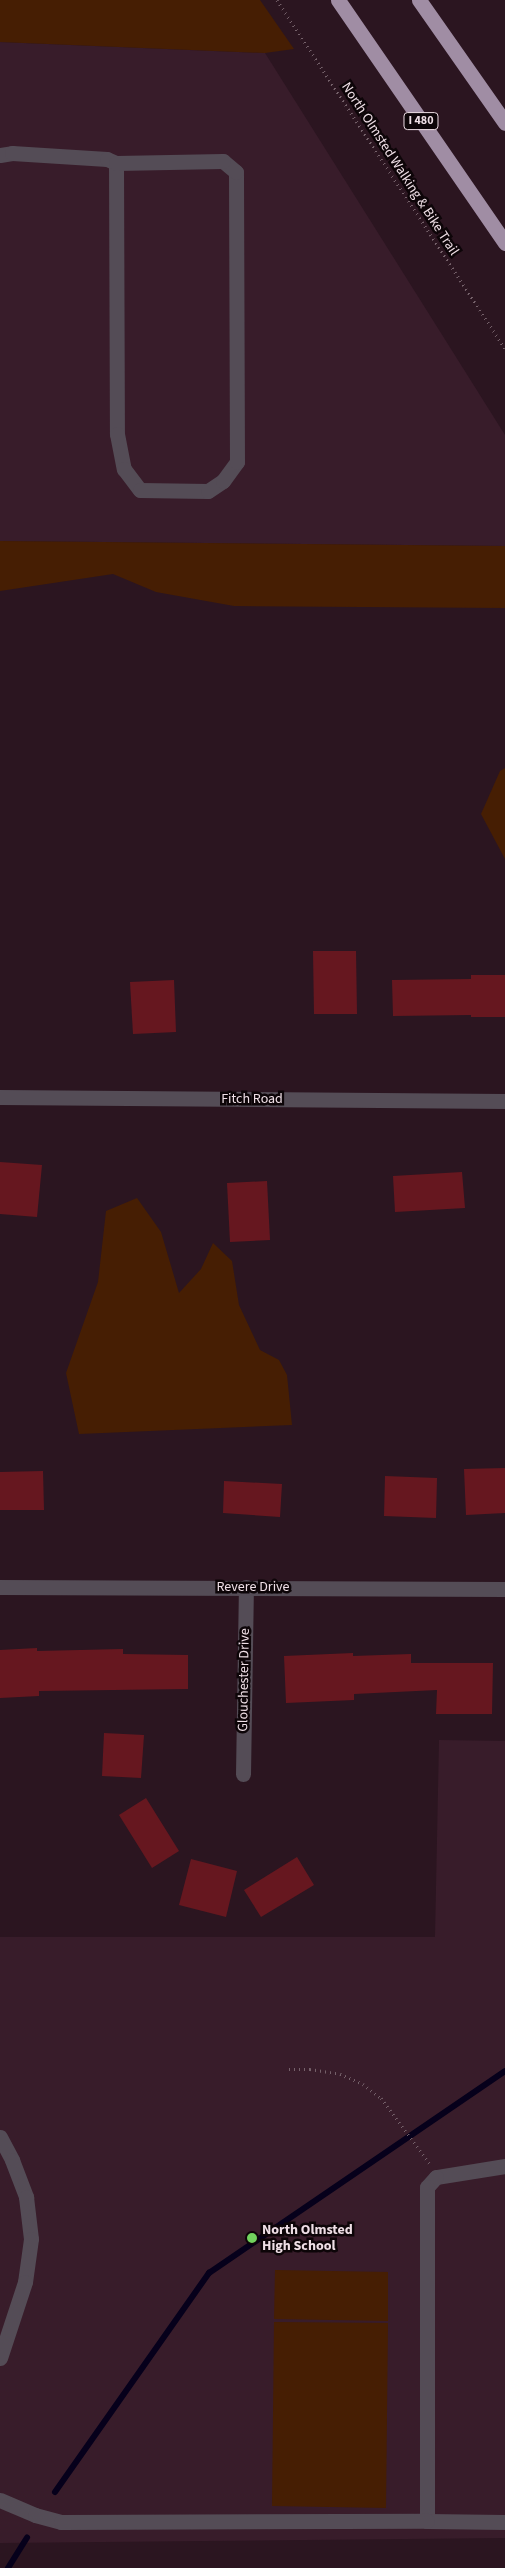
<!DOCTYPE html>
<html>
<head>
<meta charset="utf-8">
<style>
  body { margin:0 }
  #map { position:relative; width:505px; height:2568px; overflow:hidden; background:#2b1520; font-family:"Source Sans 3",sans-serif }
  div>[style] { position:absolute }
  .built>* { inset:0; background:#381c2a }
  .green>* { inset:0; background:#461e03 }
  .stream>* { height:6px; margin:-3px; padding:0 3px; transform-origin:3px; border-radius:3px; background:#06001b }
  .building>* { inset:0; background:#66171f }
  .path>* { height:3px; margin-top:-1.5px; transform-origin:0; background:repeating-linear-gradient(90deg,#75616a 0 1px,transparent 0 5px) }
  .minor>* { height:15px; margin:-7.5px; padding:0 7.5px; transform-origin:7.5px; border-radius:7.5px; background:#544c56 }
  .highway>* { height:15px; margin:-7.5px; padding:0 7.5px; transform-origin:7.5px; border-radius:7.5px; background:#a08da4 }
  .dots>* { width:14px; height:14px; translate:-50% -50%; box-sizing:border-box; border:2px solid #0d0508; border-radius:50% }
  span { translate:-50% -50%; white-space:nowrap; text-align:center; line-height:1.15; -webkit-text-stroke:5px #0d0508; paint-order:stroke }
  .shield-label span { padding:1px 4px; background:#0d0508; border:1px solid; border-radius:4px; -webkit-text-stroke-width:0 }
  .shield-label { font-size:12px; color:#efdfe6; font-weight:700 }
  .street-label { font-size:14px; color:#efdfe6 }
  .poi-label { font-size:14px; color:#efdfe6; font-weight:700 }
  .left { translate:0 -50%; text-align:left }
</style>
</head>
<body>
<div id="map">
  <div class="built">
    <div style="clip-path:polygon(0 42px,265px 53px,505px 435px,505px 546px,0 541px)"></div>
    <div style="clip-path:polygon(439px 1740px,505px 1741px,505px 2538px,0 2543px,0 1937px,435px 1937px)"></div>
  </div>
  <div class="green">
    <div style="clip-path:polygon(0 0,260px 0,294px 49px,265px 53px,0 42px)"></div>
    <div style="clip-path:polygon(0 541px,505px 546px,505px 608px,234px 606px,156px 592px,113px 574px,0 591px)"></div>
    <div style="clip-path:polygon(505px 768px,505px 859px,481px 814px,500px 771px)"></div>
    <div style="clip-path:polygon(137px 1198px,161px 1232px,179px 1293px,201px 1269px,213px 1243px,232px 1261px,239px 1305px,260px 1350px,279px 1360px,287px 1375px,292px 1425px,79px 1434px,66px 1373px,98px 1282px,106px 1211px)"></div>
    <div style="clip-path:polygon(275px 2270px,388px 2272px,388px 2321px,274px 2319px)"></div>
    <div style="clip-path:polygon(274px 2322px,388px 2323px,386px 2508px,272px 2506px)"></div>
  </div>
  <div class="stream">
    <div style="left:55px;top:2492px;width:268px;rotate:-54.9deg"></div>
    <div style="left:209px;top:2273px;width:358px;rotate:-34.3deg"></div>
    <div style="left:8px;top:2568px;width:36px;rotate:-58deg"></div>
  </div>
  <div class="building">
    <div style="clip-path:polygon(313px 951px,356px 951px,357px 1014px,314px 1014px)"></div>
    <div style="clip-path:polygon(471px 975px,505px 975px,505px 1017px,471px 1017px,471px 1015px,393px 1016px,392px 980px,471px 979px)"></div>
    <div style="clip-path:polygon(174px 980px,176px 1032px,133px 1034px,130px 982px)"></div>
    <div style="clip-path:polygon(0 1162px,42px 1165px,37px 1217px,0 1214px)"></div>
    <div style="clip-path:polygon(462px 1172px,465px 1208px,395px 1212px,393px 1176px)"></div>
    <div style="clip-path:polygon(267px 1181px,270px 1240px,230px 1242px,227px 1183px)"></div>
    <div style="clip-path:polygon(505px 1468px,505px 1513px,466px 1515px,464px 1469px)"></div>
    <div style="clip-path:polygon(43px 1471px,44px 1510px,0 1510px,0 1472px)"></div>
    <div style="clip-path:polygon(385px 1476px,437px 1478px,436px 1518px,384px 1516px)"></div>
    <div style="clip-path:polygon(224px 1481px,282px 1484px,280px 1517px,223px 1513px)"></div>
    <div style="clip-path:polygon(37px 1648px,37px 1651px,123px 1649px,123px 1654px,188px 1655px,188px 1689px,39px 1691px,39px 1696px,0 1698px,0 1650px)"></div>
    <div style="clip-path:polygon(353px 1653px,353px 1656px,411px 1654px,411px 1663px,493px 1663px,492px 1714px,436px 1714px,437px 1690px,354px 1694px,354px 1700px,286px 1703px,284px 1656px)"></div>
    <div style="clip-path:polygon(104px 1733px,144px 1735px,141px 1778px,102px 1776px)"></div>
    <div style="clip-path:polygon(146px 1798px,179px 1851px,152px 1868px,119px 1815px)"></div>
    <div style="clip-path:polygon(297px 1857px,314px 1885px,261px 1917px,244px 1890px)"></div>
    <div style="clip-path:polygon(191px 1859px,237px 1871px,226px 1917px,179px 1905px)"></div>
  </div>
  <div class="path">
    <div style="left:277px;top:0;width:416px;rotate:56.8deg"></div>
    <div style="left:289px;top:2069px;width:21px"></div>
    <div style="left:310px;top:2069px;width:30px;rotate:9deg"></div>
    <div style="left:340px;top:2074px;width:25px;rotate:23deg"></div>
    <div style="left:363px;top:2084px;width:23px;rotate:38deg"></div>
    <div style="left:381px;top:2098px;width:81px;rotate:53.6deg"></div>
  </div>
  <div class="minor">
    <div style="left:0;top:155px;width:12px;rotate:-9deg"></div>
    <div style="left:12px;top:153px;width:95px;rotate:3.6deg"></div>
    <div style="left:107px;top:159px;width:10px;rotate:24deg"></div>
    <div style="left:116px;top:163px;width:271px;rotate:89.8deg"></div>
    <div style="left:117px;top:434px;width:36px;rotate:79deg"></div>
    <div style="left:124px;top:469px;width:26px;rotate:53deg"></div>
    <div style="left:140px;top:490px;width:68px;rotate:0.8deg"></div>
    <div style="left:208px;top:491px;width:18px;rotate:-34deg"></div>
    <div style="left:223px;top:481px;width:24px;rotate:-54deg"></div>
    <div style="left:237px;top:462px;width:290px;rotate:-90.2deg"></div>
    <div style="left:236px;top:172px;width:17px;rotate:-140deg"></div>
    <div style="left:223px;top:161px;width:107px;rotate:178.9deg"></div>
    <div style="left:0;top:1097px;width:505px;rotate:0.45deg"></div>
    <div style="left:0;top:1587px;width:505px;rotate:0.23deg"></div>
    <div style="left:243px;top:1774px;width:187px;rotate:-89.1deg"></div>
    <div style="left:0;top:2137px;width:26px;rotate:62deg"></div>
    <div style="left:12px;top:2160px;width:40px;rotate:69deg"></div>
    <div style="left:26px;top:2197px;width:42px;rotate:83.2deg"></div>
    <div style="left:31px;top:2239px;width:43px;rotate:97.9deg"></div>
    <div style="left:25px;top:2282px;width:80px;rotate:108.2deg"></div>
    <div style="left:505px;top:2166px;width:70px;rotate:170.9deg"></div>
    <div style="left:436px;top:2177px;width:13px;rotate:132deg"></div>
    <div style="left:427px;top:2187px;width:334px;rotate:90deg"></div>
    <div style="left:427px;top:2521px;width:78px;rotate:0.7deg"></div>
    <div style="left:0;top:2500px;width:38px;rotate:23deg"></div>
    <div style="left:35px;top:2515px;width:27px;rotate:15deg"></div>
    <div style="left:61px;top:2522px;width:366px;rotate:-0.2deg"></div>
  </div>
  <div class="highway">
    <div style="left:338px;top:0;width:295px;rotate:55.5deg"></div>
    <div style="left:419px;top:0;width:150px;rotate:55deg"></div>
  </div>
  <div class="dots">
    <div style="left:252px;top:2238px;background:#72d25e"></div>
  </div>
  <div class="shield-label">
    <span style="left:421px;top:121px">I 480</span>
  </div>
  <div class="street-label">
    <span style="left:400px;top:169px;rotate:57deg">North Olmsted Walking &amp; Bike Trail</span>
    <span style="left:252px;top:1099px">Fitch Road</span>
    <span style="left:253px;top:1587px">Revere Drive</span>
    <span style="left:244px;top:1680px;rotate:-89deg">Glouchester Drive</span>
  </div>
  <div class="poi-label">
    <span class="left" style="left:262px;top:2238px">North Olmsted<br>High School</span>
  </div>
</div>
</body>
</html>
